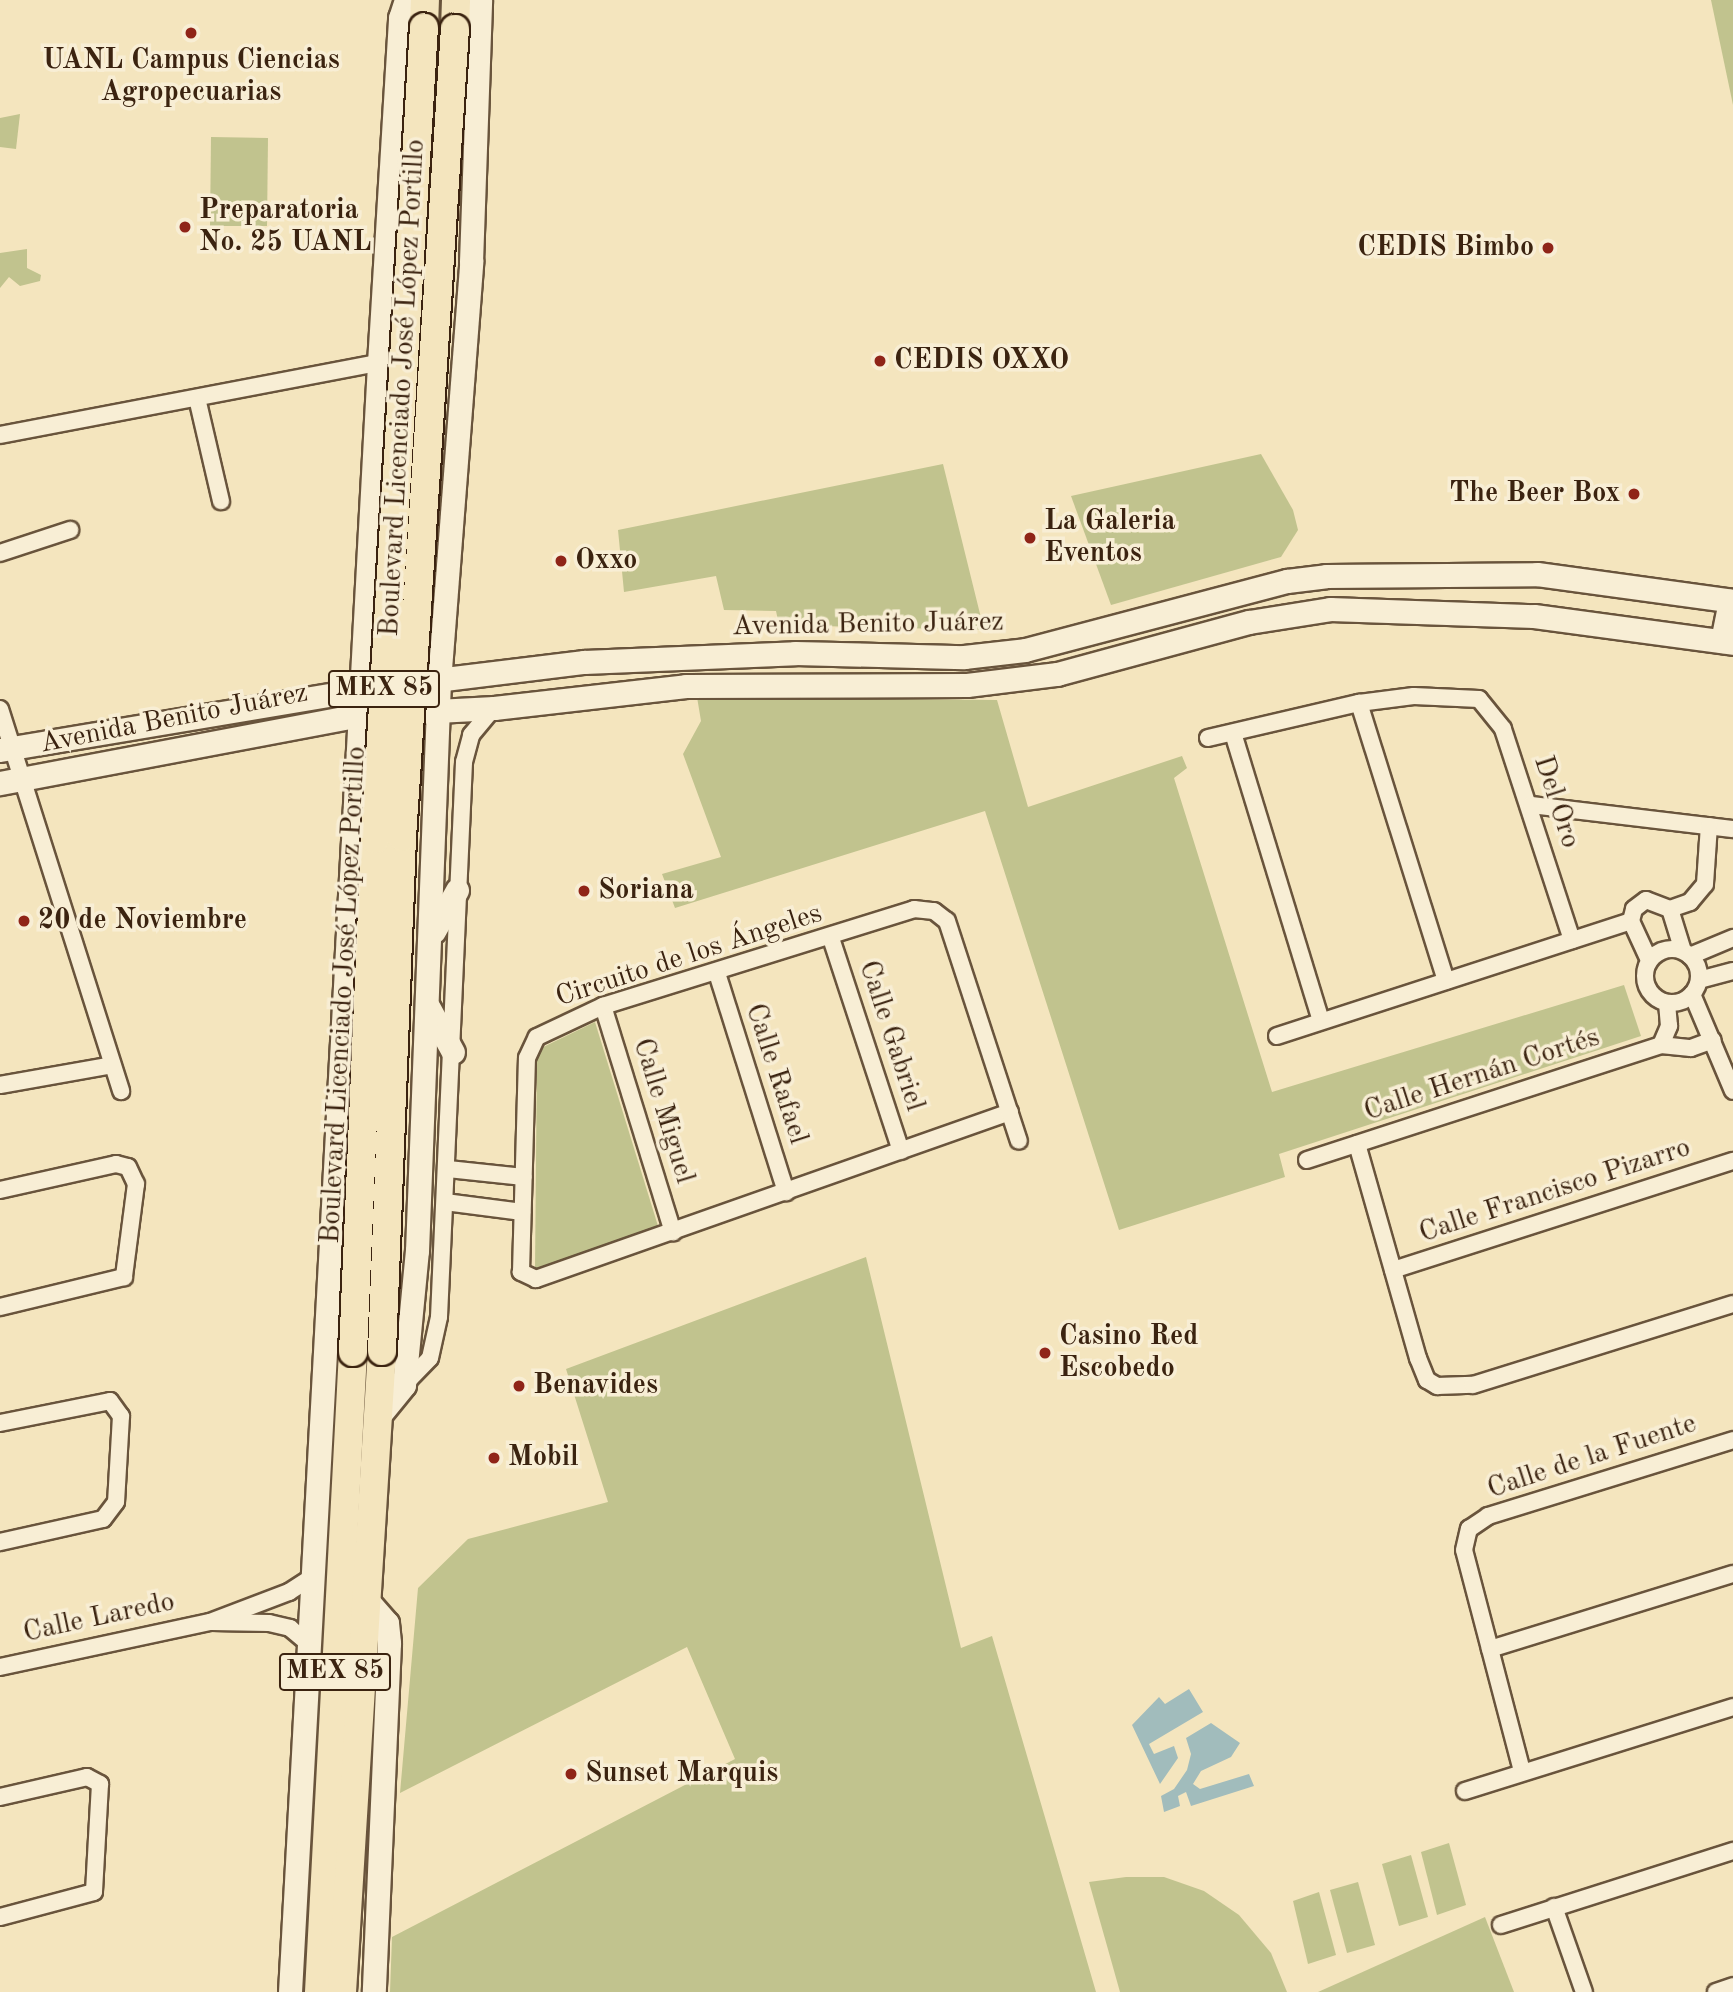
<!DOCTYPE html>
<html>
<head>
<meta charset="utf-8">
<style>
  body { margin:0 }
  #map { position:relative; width:1733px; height:1992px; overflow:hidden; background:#f4e5be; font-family:"Old Standard TT",serif }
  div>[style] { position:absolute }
  .green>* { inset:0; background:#c1c38e }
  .water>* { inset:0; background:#a1bcbc }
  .roads { filter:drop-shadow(2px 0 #69543c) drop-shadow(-2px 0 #69543c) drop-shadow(0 2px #69543c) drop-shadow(0 -2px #69543c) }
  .street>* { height:16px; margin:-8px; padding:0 8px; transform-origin:8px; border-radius:8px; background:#f8eed5 }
  .street>.ring { margin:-8px; padding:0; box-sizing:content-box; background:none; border:16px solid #f8eed5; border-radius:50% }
  .secondary>* { height:23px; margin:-11.5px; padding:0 11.5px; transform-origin:11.5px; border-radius:11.5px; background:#f8eed5 }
  .highway>* { height:28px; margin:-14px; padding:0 14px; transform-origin:14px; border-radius:14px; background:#f4e5be }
  .bridges { filter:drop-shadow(2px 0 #3b2310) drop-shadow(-2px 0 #3b2310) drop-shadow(0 2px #3b2310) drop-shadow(0 -2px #3b2310) }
  .highway-bridge>* { height:28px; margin:-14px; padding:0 14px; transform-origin:14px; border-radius:14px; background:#f4e5be }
  .dots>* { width:19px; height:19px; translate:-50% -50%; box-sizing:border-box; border:4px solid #f8eed5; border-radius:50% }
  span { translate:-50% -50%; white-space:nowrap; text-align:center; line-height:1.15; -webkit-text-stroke:7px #f8eed5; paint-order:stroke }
  .shield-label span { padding:2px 5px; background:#f8eed5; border:2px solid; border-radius:5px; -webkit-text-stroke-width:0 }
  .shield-label { font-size:26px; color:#3b2310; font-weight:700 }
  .poi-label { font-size:28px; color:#3b2310; font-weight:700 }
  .left { translate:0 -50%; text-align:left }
  .right { translate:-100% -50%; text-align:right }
  .street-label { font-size:28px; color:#3b2310 }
</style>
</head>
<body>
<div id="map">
  <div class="green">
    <div style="clip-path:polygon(1711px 0,1733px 0,1733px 105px)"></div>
    <div style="clip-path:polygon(20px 114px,16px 149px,0 147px,0 118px)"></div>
    <div style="clip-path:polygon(211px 137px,268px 138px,267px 226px,210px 226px)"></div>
    <div style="clip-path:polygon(27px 249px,27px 268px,41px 275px,40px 281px,20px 286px,9px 277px,0 288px,0 253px)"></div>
    <div style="clip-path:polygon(1261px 454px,1293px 510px,1298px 530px,1281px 557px,1111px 605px,1071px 496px)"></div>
    <div style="clip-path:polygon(943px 464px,984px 630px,779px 625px,776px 611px,724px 610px,716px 576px,624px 592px,618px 530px)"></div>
    <div style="clip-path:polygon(697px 697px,997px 700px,1028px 807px,1182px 756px,1187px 768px,1174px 778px,1272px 1092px,1624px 985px,1641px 1036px,1279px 1154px,1285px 1177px,1119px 1230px,985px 811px,675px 908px,662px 874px,721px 857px,683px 754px,701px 721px)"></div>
    <div style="clip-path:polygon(595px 1022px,658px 1226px,535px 1269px,537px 1050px)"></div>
    <div style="clip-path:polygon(866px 1257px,961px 1648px,992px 1636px,1096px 1992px,390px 1992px,392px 1937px,735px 1759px,687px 1647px,400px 1793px,418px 1588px,468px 1539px,608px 1502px,566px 1369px)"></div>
    <div style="clip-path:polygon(1449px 1843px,1466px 1905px,1437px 1915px,1421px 1852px)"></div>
    <div style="clip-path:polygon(1411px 1855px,1428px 1917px,1399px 1926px,1382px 1864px)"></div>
    <div style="clip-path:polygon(1126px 1877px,1164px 1877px,1204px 1891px,1239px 1915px,1271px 1953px,1287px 1992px,1120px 1992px,1089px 1882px)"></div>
    <div style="clip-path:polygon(1358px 1882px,1375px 1945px,1347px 1953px,1330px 1890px)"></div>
    <div style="clip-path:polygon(1319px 1892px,1336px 1955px,1308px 1964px,1293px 1901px)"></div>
    <div style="clip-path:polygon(1485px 1917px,1514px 1992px,1318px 1992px)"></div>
  </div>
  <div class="water">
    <div style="clip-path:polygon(1189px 1689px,1203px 1712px,1149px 1744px,1154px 1754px,1174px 1746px,1178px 1758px,1160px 1784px,1132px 1725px,1159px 1697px,1165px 1704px)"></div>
    <div style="clip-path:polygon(1211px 1723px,1240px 1743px,1231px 1757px,1201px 1771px,1193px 1784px,1200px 1789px,1249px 1774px,1254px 1786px,1191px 1806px,1186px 1792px,1178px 1796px,1180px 1806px,1164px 1812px,1161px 1796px,1174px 1789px,1187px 1770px,1191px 1754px,1186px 1738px)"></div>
  </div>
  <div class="roads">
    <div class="street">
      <div style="left:197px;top:398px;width:106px;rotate:76.9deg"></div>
      <div style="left:0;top:435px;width:386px;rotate:-10.8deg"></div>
      <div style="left:0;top:553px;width:74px;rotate:-18.2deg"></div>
      <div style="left:1359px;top:703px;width:291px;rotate:72.6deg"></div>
      <div style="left:0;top:709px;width:401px;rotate:72.4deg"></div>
      <div style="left:1233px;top:733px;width:300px;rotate:73deg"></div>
      <div style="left:1208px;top:738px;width:155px;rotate:-13.1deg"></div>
      <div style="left:1359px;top:703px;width:55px;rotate:-7.3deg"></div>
      <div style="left:1414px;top:696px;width:65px;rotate:2.6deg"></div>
      <div style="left:1479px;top:699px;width:38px;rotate:51deg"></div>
      <div style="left:1503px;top:729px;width:222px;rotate:71.9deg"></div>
      <div style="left:1531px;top:805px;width:203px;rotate:6.8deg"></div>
      <div style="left:1670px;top:909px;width:44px;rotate:72.8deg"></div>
      <div style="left:1631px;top:921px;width:43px;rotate:65.2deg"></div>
      <div style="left:831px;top:938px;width:224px;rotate:71.8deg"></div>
      <div class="ring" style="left:1645px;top:949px;width:38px;height:38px"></div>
      <div style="left:1690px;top:956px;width:47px;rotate:-22.7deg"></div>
      <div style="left:717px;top:973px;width:230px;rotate:72.5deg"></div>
      <div style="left:1699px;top:980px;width:35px;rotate:-15deg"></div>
      <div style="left:1692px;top:994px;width:105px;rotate:67.1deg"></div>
      <div style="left:603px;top:1006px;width:237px;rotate:72.8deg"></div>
      <div style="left:1277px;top:1036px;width:372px;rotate:-18deg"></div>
      <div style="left:1631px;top:921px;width:12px;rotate:-76deg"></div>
      <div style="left:1634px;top:909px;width:15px;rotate:-37deg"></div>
      <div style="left:1646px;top:900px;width:26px;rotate:21deg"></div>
      <div style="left:1670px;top:909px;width:21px;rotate:-19deg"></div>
      <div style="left:1690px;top:902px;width:23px;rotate:-50deg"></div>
      <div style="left:1705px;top:884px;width:58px;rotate:-86.1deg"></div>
      <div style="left:1661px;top:1045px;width:21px;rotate:-67deg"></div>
      <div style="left:1669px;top:1026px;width:23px;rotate:-95deg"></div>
      <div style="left:0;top:1085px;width:114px;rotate:-10.1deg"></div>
      <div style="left:1010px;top:1112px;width:503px;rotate:160.59deg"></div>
      <div style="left:536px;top:1279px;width:17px;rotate:-155deg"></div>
      <div style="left:521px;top:1272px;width:214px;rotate:-88.4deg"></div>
      <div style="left:527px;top:1058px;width:23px;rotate:-65deg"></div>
      <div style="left:537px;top:1037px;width:73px;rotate:-25.2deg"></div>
      <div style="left:603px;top:1006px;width:326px;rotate:-17.3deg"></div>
      <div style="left:914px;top:909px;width:20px;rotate:6deg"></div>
      <div style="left:934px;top:911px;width:16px;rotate:38deg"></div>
      <div style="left:947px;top:921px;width:231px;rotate:71.9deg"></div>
      <div style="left:1357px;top:1144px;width:223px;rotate:74.1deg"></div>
      <div style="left:1418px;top:1358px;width:24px;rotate:68deg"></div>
      <div style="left:1427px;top:1380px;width:12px;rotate:31deg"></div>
      <div style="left:1437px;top:1386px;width:36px;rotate:-2deg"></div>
      <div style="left:1473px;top:1385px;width:272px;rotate:-17.3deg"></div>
      <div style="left:1307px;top:1160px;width:372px;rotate:-18deg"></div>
      <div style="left:1661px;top:1045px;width:30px;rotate:6deg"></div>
      <div style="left:1691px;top:1048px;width:23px;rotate:-20deg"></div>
      <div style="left:448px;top:1169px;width:76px;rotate:6deg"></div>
      <div style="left:0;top:1190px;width:119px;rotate:-12.6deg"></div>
      <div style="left:116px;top:1164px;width:12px;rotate:14deg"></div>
      <div style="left:128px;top:1167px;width:19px;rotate:65deg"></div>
      <div style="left:136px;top:1184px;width:94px;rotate:97.4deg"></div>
      <div style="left:124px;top:1277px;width:128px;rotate:166.4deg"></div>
      <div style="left:445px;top:1202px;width:78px;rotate:7.4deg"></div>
      <div style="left:1393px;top:1270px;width:357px;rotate:-17.8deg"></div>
      <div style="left:404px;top:1385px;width:37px;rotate:-46deg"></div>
      <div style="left:430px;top:1358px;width:42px;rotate:-77.6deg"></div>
      <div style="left:439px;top:1317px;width:556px;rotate:-87.42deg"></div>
      <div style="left:464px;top:762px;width:28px;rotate:-75deg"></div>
      <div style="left:471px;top:735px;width:35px;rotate:-50deg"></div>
      <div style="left:0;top:1423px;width:112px;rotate:-11.3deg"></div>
      <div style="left:110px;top:1401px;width:19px;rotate:54deg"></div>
      <div style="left:121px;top:1416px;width:86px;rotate:93.3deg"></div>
      <div style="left:116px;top:1502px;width:21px;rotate:127deg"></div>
      <div style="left:103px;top:1519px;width:106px;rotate:167.4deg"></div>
      <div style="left:212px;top:1622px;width:57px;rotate:1deg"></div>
      <div style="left:269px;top:1623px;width:22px;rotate:13deg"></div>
      <div style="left:290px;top:1628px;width:23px;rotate:40deg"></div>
      <div style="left:1490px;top:1649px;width:254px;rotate:-17.2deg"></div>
      <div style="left:0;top:1667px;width:215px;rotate:-12.1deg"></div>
      <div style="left:210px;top:1622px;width:85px;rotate:-20.8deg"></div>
      <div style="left:289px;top:1592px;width:30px;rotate:-33deg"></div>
      <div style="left:1522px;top:1771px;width:228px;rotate:-104.7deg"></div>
      <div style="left:1464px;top:1550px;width:22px;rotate:-77deg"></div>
      <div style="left:1469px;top:1529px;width:23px;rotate:-34deg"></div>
      <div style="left:1488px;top:1516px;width:257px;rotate:-17.2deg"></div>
      <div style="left:1465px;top:1791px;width:281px;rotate:-17.4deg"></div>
      <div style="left:0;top:1797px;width:89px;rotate:-12.9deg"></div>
      <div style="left:87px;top:1777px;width:15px;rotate:28deg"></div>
      <div style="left:100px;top:1784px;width:108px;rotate:93.2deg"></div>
      <div style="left:94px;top:1892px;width:97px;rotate:165.1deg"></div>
      <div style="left:1554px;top:1907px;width:90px;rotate:70.6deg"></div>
      <div style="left:1501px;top:1925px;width:244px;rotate:-17.7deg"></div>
      <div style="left:1716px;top:1992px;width:18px;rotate:-19deg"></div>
    </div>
    <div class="secondary">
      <div style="left:1722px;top:641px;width:41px;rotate:-78.7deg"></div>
      <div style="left:0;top:750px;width:368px;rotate:-9.5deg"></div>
      <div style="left:363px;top:689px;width:223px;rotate:-7deg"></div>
      <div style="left:584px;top:662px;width:211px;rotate:-2.4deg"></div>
      <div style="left:795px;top:653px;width:169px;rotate:1.4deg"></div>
      <div style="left:964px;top:657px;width:61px;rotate:-6.5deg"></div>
      <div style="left:1025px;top:650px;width:271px;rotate:-14.8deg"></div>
      <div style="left:1287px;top:581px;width:39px;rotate:-7deg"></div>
      <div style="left:1326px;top:576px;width:211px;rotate:-0.5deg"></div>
      <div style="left:1537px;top:574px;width:198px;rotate:7.8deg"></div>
      <div style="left:0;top:783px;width:366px;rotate:-10.7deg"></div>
      <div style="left:360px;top:715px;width:134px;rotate:-3deg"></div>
      <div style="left:494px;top:708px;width:193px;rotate:-6.5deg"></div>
      <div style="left:686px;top:686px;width:281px;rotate:-0.2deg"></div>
      <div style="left:967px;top:685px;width:91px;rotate:-7deg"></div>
      <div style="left:1057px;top:674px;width:199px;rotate:-15.2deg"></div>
      <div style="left:1249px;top:622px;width:82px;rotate:-9.1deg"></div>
      <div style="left:1330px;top:609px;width:204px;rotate:2deg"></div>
      <div style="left:1534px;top:616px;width:201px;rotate:7.7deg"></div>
      <div style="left:434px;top:931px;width:47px;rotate:-60.7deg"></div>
      <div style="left:429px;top:1008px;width:50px;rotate:61.4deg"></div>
      <div style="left:378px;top:1417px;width:41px;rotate:-50.9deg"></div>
      <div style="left:404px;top:1385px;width:135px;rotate:-84.5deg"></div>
      <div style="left:417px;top:1251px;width:569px;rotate:-87.79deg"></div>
      <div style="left:439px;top:682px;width:421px;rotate:-85.6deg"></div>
      <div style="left:471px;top:262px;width:262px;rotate:-88deg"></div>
      <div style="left:366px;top:1599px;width:32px;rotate:49deg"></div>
      <div style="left:387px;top:1623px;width:20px;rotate:84deg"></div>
      <div style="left:389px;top:1643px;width:349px;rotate:92.5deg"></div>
      <div style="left:290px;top:1992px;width:1631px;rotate:-86.87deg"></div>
      <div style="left:379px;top:363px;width:346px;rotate:-86.5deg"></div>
      <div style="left:400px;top:18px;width:19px;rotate:-72deg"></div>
    </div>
    <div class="highway">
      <div style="left:424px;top:27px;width:27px;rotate:-88deg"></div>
      <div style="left:455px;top:29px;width:29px;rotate:-88deg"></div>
      <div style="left:319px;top:1992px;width:641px;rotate:-86.96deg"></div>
      <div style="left:342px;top:1992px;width:642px;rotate:-86.43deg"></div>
    </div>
  </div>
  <div class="bridges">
    <div class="highway-bridge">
      <div style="left:382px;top:1351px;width:514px;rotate:-87.77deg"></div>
      <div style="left:402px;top:837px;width:810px;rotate:-86.25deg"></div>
      <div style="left:353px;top:1352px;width:513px;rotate:-87.54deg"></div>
      <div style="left:375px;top:839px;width:813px;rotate:-86.55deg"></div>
    </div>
  </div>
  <div class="dots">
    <div style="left:191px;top:33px;background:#8f2418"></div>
    <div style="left:185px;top:227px;background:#8f2418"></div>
    <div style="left:1548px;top:248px;background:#8f2418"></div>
    <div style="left:880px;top:361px;background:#8f2418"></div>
    <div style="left:1634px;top:494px;background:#8f2418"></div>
    <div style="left:1030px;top:538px;background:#8f2418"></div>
    <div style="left:561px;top:561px;background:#8f2418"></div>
    <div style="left:584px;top:891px;background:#8f2418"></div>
    <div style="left:24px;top:921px;background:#8f2418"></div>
    <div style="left:1045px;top:1353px;background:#8f2418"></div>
    <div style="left:519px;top:1386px;background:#8f2418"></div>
    <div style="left:494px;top:1458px;background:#8f2418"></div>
    <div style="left:571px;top:1774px;background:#8f2418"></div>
  </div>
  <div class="shield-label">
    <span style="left:384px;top:689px">MEX 85</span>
    <span style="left:335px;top:1672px">MEX 85</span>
  </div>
  <div class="poi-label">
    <span style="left:191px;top:77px">UANL Campus Ciencias<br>Agropecuarias</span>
    <span class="left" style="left:199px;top:227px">Preparatoria<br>No. 25 UANL</span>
    <span class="right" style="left:1534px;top:248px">CEDIS Bimbo</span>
    <span class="left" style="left:894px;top:361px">CEDIS OXXO</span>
    <span class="right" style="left:1620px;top:494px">The Beer Box</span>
    <span class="left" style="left:1044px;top:538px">La Galeria<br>Eventos</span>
    <span class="left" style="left:575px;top:561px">Oxxo</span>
    <span class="left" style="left:598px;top:891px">Soriana</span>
    <span class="left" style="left:38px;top:921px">20 de Noviembre</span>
    <span class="left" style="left:1059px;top:1353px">Casino Red<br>Escobedo</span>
    <span class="left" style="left:533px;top:1386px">Benavides</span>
    <span class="left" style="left:508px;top:1458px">Mobil</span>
    <span class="left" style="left:585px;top:1774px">Sunset Marquis</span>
  </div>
  <div class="street-label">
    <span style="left:403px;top:388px;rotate:-87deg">Boulevard Licenciado José López Portillo</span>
    <span style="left:868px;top:625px;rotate:-1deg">Avenida Benito Juárez</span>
    <span style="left:174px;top:719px;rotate:-11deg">Avenida Benito Juárez</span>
    <span style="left:1556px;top:802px;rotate:72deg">Del Oro</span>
    <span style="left:689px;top:956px;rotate:-18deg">Circuito de los Ángeles</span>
    <span style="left:344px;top:995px;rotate:-87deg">Boulevard Licenciado José López Portillo</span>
    <span style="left:891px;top:1036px;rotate:72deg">Calle Gabriel</span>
    <span style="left:776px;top:1074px;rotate:72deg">Calle Rafael</span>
    <span style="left:1482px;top:1075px;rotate:-18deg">Calle Hernán Cortés</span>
    <span style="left:663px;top:1111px;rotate:73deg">Calle Miguel</span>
    <span style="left:1555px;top:1191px;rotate:-18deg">Calle Francisco Pizarro</span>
    <span style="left:1592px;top:1457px;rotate:-18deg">Calle de la Fuente</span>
    <span style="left:99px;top:1618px;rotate:-12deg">Calle Laredo</span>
  </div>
</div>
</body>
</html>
